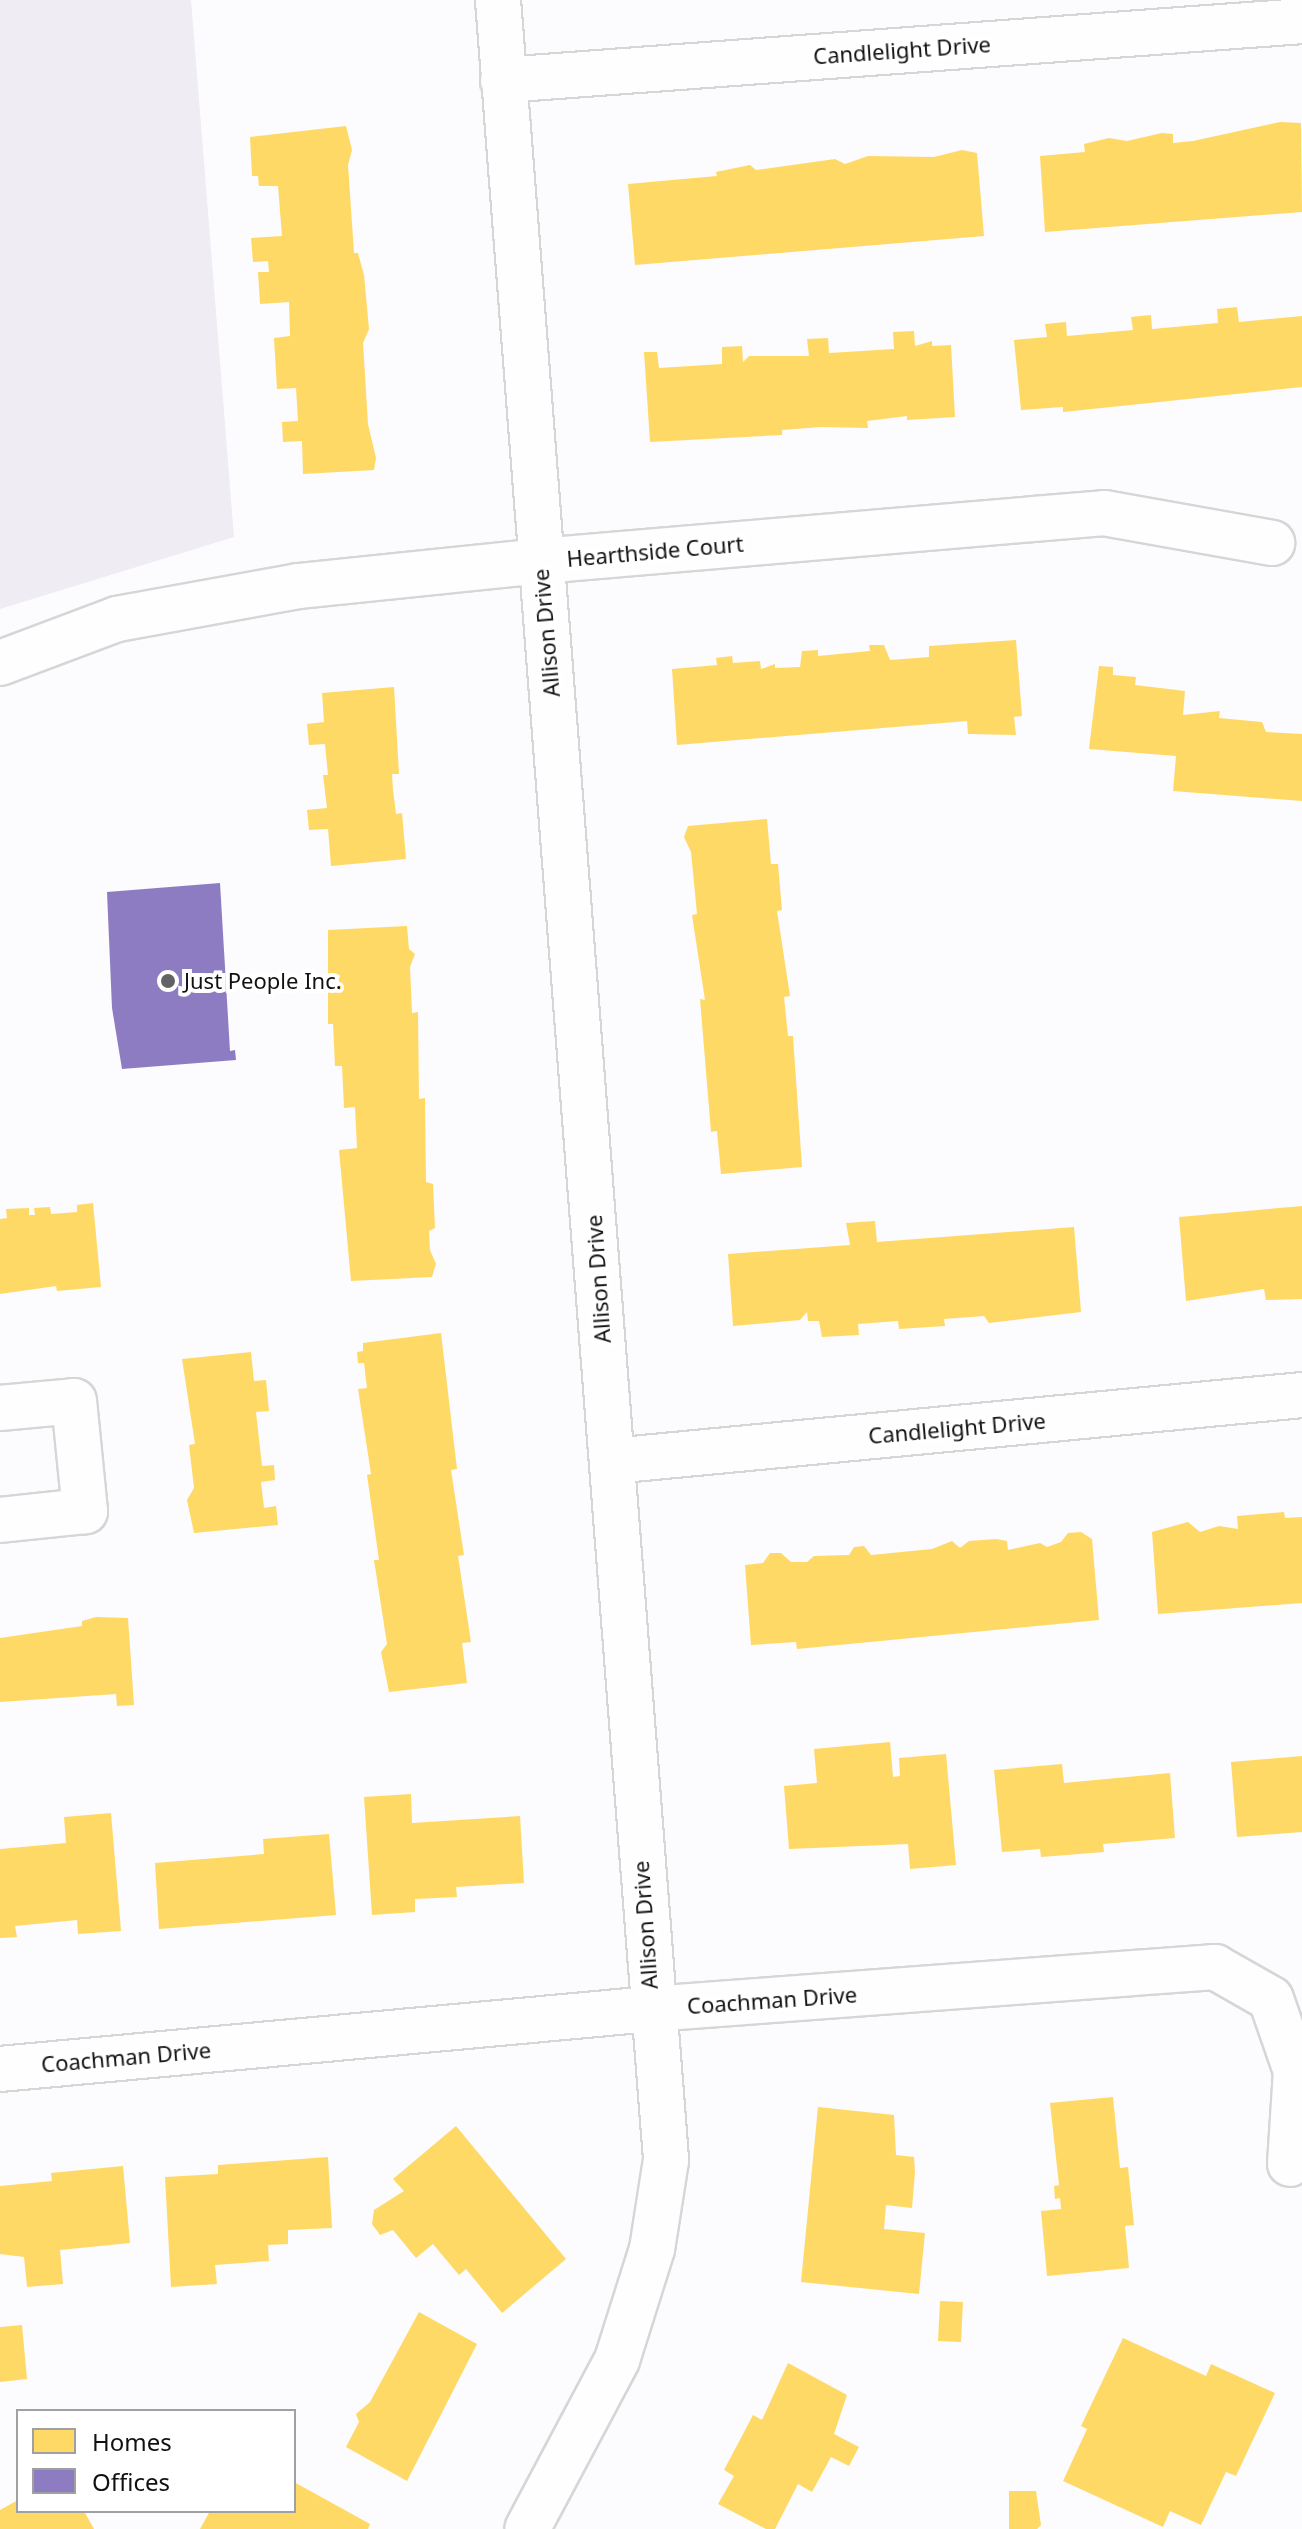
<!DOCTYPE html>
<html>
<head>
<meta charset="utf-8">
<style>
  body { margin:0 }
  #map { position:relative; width:1302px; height:2529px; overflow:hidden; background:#fcfbfe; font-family:"Noto Sans",sans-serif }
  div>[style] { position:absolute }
  .built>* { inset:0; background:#efecf4 }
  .homes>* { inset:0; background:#ffd966 }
  .offices>* { inset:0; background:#8e7cc3 }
  .roads { filter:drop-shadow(2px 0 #d6d6d8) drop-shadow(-2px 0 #d6d6d8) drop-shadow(0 2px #d6d6d8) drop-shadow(0 -2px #d6d6d8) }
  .street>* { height:44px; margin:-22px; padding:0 22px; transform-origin:22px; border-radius:22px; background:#fffeff }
  .dots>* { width:22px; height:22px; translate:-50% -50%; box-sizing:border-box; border:4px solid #fff; border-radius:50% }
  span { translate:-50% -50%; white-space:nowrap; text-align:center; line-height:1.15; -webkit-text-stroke:8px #fff; paint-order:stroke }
  .street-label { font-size:22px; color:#111013 }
  .poi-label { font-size:22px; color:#111013 }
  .left { translate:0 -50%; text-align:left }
  .legend { position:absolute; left:16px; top:2409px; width:280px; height:104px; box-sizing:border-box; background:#fff; border:2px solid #a09fa1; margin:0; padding:10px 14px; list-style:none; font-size:24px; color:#111013 }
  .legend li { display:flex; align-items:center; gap:16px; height:40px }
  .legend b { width:40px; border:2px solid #a09fa1 }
</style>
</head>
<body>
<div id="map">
  <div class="built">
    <div style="clip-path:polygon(0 0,191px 0,234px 537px,0 609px)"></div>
  </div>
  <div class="homes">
    <div style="clip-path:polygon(1280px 122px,1301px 123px,1302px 212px,1045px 232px,1040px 156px,1085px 152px,1084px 144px,1109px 138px,1127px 141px,1162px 133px,1173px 134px,1173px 143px,1193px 141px)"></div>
    <div style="clip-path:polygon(346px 126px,352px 150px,348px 165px,354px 253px,358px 253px,364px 275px,369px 329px,363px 343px,368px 424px,376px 458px,374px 470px,303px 474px,302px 441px,283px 442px,282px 422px,298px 421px,296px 388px,277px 389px,274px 338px,290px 336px,289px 302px,260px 304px,258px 272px,269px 272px,268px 261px,253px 262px,251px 238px,282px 236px,278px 186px,259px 186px,258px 176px,252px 176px,250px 137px)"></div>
    <div style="clip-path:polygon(962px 150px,977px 153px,984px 236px,635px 265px,628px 184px,717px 176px,716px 172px,750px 165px,756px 170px,835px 159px,845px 164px,868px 156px,934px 157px)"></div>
    <div style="clip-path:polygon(1237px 307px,1239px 322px,1302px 316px,1302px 387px,1063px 412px,1063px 407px,1021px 410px,1014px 340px,1047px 337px,1045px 324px,1066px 322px,1067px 336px,1133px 330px,1131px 317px,1151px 315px,1152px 329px,1218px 323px,1217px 309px)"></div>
    <div style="clip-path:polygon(914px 331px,915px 346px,932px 341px,932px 346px,951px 345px,955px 417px,907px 420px,907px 416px,867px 421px,868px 428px,821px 427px,782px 430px,782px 435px,650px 442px,644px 352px,657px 352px,659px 368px,722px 364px,722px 347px,742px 346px,743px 362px,749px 356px,809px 356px,807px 339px,828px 338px,829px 353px,894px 349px,893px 332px)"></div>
    <div style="clip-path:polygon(1016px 640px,1022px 716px,1014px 717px,1016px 735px,968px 734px,967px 721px,677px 745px,672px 669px,717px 665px,716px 658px,732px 656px,733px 663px,760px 661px,761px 669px,775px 664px,775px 668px,800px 667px,802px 651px,818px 650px,818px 656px,870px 651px,869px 645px,884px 645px,890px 660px,929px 657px,929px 646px)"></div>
    <div style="clip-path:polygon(1099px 666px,1113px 667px,1113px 675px,1136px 677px,1135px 685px,1185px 691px,1183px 715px,1220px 711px,1219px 718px,1262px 722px,1266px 732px,1302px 734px,1302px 801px,1173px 791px,1176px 756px,1089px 749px)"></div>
    <div style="clip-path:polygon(394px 687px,399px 774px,392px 774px,393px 790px,396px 814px,402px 813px,406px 859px,331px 866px,328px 829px,309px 830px,307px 810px,327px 808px,323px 775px,328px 775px,325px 744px,309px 745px,307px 724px,324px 722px,322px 693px)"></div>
    <div style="clip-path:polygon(767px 819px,771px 864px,778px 864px,782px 910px,777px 911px,790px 996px,784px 997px,788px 1036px,793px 1036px,802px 1167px,721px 1174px,717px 1131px,711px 1132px,700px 999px,705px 1000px,692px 915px,697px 914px,691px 852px,684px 837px,688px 826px)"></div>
    <div style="clip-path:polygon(407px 926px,409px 949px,415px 954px,410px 967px,412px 1013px,418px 1012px,419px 1099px,425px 1098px,426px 1182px,433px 1184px,435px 1228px,429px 1231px,430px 1250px,436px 1264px,432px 1277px,351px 1281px,339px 1150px,357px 1148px,355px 1107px,344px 1108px,342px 1066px,335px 1066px,333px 1024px,328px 1024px,328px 930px)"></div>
    <div style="clip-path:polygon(93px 1203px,101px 1287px,57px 1291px,56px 1286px,0 1294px,0 1219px,7px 1218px,6px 1209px,29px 1208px,29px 1215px,35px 1215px,34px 1208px,50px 1207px,51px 1214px,77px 1212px,77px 1205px)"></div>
    <div style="clip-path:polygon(1302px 1206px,1302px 1299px,1266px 1300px,1264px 1289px,1186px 1301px,1179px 1217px)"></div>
    <div style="clip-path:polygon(875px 1221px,877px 1242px,1074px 1227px,1081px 1312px,989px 1323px,984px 1316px,944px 1319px,945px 1326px,899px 1329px,898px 1321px,858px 1324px,859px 1335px,822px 1337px,819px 1321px,808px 1321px,807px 1312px,800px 1320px,733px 1326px,728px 1254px,850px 1245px,846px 1223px)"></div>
    <div style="clip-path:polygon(441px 1333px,457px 1469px,451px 1470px,464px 1555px,458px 1556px,471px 1642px,462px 1643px,467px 1683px,389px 1692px,381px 1652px,387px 1644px,374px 1560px,379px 1560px,367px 1475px,371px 1474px,358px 1389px,367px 1388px,364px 1363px,358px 1363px,357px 1352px,363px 1351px,363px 1343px)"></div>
    <div style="clip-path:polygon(251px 1352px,254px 1381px,266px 1380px,269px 1411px,256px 1412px,262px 1466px,274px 1465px,275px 1480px,261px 1482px,264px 1508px,276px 1506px,278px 1525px,194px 1533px,187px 1500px,194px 1488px,189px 1445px,195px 1444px,182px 1359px)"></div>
    <div style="clip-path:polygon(1284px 1512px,1285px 1518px,1302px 1517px,1302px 1603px,1158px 1614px,1152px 1532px,1188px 1522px,1200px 1532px,1219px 1526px,1238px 1529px,1237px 1516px)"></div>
    <div style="clip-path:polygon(1081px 1532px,1092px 1539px,1099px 1620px,797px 1649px,796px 1642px,751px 1645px,745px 1565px,763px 1563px,770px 1553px,781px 1553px,791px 1562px,807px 1562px,814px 1556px,849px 1555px,854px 1547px,864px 1546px,871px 1555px,932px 1549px,952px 1541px,960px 1548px,969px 1541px,996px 1539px,1007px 1541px,1008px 1550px,1040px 1543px,1047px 1547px,1061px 1542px,1068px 1533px)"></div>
    <div style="clip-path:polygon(96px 1617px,128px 1618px,134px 1705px,117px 1706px,116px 1694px,0 1702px,0 1638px,82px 1626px,82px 1621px)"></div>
    <div style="clip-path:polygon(890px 1742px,893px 1777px,900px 1776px,899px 1758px,946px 1754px,956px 1865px,910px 1869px,908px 1844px,789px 1849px,784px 1786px,817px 1783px,814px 1749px)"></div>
    <div style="clip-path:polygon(1302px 1756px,1302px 1832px,1237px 1837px,1231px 1762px)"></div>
    <div style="clip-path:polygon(1062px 1764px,1064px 1783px,1170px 1773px,1175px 1838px,1103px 1844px,1104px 1852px,1041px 1857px,1040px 1849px,1002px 1852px,994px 1770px)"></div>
    <div style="clip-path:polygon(411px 1794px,412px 1823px,520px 1816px,524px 1883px,456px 1887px,457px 1897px,415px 1899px,415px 1912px,372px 1915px,364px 1797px)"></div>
    <div style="clip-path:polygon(111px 1813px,121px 1931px,78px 1934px,77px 1920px,15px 1926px,17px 1937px,0 1938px,0 1849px,66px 1843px,64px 1817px)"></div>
    <div style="clip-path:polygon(329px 1834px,336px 1915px,159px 1929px,155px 1863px,264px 1854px,263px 1839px)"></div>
    <div style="clip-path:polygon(1113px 2097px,1120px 2168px,1128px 2167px,1134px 2225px,1125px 2226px,1129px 2268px,1047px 2276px,1041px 2211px,1061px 2209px,1060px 2198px,1055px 2199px,1054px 2186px,1059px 2185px,1050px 2103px)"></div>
    <div style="clip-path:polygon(818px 2107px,894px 2115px,896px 2155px,914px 2157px,915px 2172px,912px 2208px,886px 2205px,884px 2229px,925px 2233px,919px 2294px,801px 2282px)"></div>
    <div style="clip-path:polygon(456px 2126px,566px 2259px,502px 2313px,466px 2269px,459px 2275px,433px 2244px,416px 2258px,393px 2230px,380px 2235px,372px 2224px,374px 2210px,404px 2191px,393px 2179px)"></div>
    <div style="clip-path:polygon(328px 2157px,332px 2228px,288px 2230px,288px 2244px,268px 2245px,269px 2261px,215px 2265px,217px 2284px,171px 2287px,165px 2177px,218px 2174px,218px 2165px)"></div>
    <div style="clip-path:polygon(123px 2166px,130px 2243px,60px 2250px,63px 2284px,27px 2287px,24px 2257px,0 2254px,0 2186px,52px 2181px,51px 2173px)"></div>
    <div style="clip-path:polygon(940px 2301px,963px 2302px,961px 2342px,938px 2341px)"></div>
    <div style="clip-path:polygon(419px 2312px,477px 2344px,407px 2481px,346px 2447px,359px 2422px,356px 2414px,370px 2402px)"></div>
    <div style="clip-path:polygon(22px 2325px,27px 2379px,0 2382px,0 2327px)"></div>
    <div style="clip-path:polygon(1123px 2338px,1206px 2376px,1211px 2364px,1275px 2393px,1236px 2476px,1226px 2472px,1201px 2525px,1170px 2511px,1163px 2527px,1063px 2481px,1087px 2429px,1081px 2426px)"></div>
    <div style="clip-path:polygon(788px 2363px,847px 2395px,834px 2434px,859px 2447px,849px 2466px,831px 2457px,812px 2492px,798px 2484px,775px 2529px,766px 2529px,718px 2504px,734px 2476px,724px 2470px,753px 2415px,762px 2420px)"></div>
    <div style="clip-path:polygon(294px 2482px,370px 2524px,368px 2529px,200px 2529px,210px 2511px,294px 2511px)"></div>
    <div style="clip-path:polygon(1009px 2491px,1036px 2491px,1041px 2525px,1037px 2529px,1009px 2529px)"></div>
    <div style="clip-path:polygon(18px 2500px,18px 2511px,84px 2511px,94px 2529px,0 2529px,0 2510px)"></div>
  </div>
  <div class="offices">
    <div style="clip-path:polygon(220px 883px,230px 1051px,235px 1050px,236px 1060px,122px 1069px,112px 1008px,107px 892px)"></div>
  </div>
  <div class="roads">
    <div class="street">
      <div style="left:498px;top:0;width:2167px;rotate:85.55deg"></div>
      <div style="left:666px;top:2160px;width:90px;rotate:98.9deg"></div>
      <div style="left:652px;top:2249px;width:116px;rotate:107.5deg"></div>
      <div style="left:617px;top:2360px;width:191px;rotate:118deg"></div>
      <div style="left:503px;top:80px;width:801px;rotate:-4.22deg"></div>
      <div style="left:0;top:663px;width:125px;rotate:-20.6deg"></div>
      <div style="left:117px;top:619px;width:184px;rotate:-10.3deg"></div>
      <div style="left:298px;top:586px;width:243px;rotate:-5.9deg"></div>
      <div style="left:540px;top:561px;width:566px;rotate:-4.86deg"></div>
      <div style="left:1104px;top:513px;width:171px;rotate:10.1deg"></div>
      <div style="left:0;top:1408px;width:74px;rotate:-5.4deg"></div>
      <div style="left:74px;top:1401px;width:111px;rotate:84.3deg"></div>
      <div style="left:85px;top:1511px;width:85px;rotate:174deg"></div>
      <div style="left:612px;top:1461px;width:693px;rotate:-5.46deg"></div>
      <div style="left:0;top:2069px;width:654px;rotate:-5.27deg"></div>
      <div style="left:651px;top:2009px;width:566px;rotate:-4.26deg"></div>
      <div style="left:1215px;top:1967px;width:64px;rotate:29.7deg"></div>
      <div style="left:1271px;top:1999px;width:76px;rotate:70.9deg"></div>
      <div style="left:1296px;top:2071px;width:93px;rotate:93.7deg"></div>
    </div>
  </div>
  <div class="dots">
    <div style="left:168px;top:981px;background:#636265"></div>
  </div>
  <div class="street-label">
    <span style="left:902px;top:50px;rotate:-4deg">Candlelight Drive</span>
    <span style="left:655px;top:551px;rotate:-5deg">Hearthside Court</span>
    <span style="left:546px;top:633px;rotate:-95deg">Allison Drive</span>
    <span style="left:598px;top:1279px;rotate:-94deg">Allison Drive</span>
    <span style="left:957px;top:1428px;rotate:-5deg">Candlelight Drive</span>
    <span style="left:645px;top:1925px;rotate:-94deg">Allison Drive</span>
    <span style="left:772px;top:2000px;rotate:-4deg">Coachman Drive</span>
    <span style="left:126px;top:2057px;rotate:-5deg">Coachman Drive</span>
  </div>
  <div class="poi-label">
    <span class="left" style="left:184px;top:981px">Just People Inc.</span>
  </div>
  <ul class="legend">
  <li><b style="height:22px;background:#ffd966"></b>Homes</li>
  <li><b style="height:22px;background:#8e7cc3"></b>Offices</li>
  </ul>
</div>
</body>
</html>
